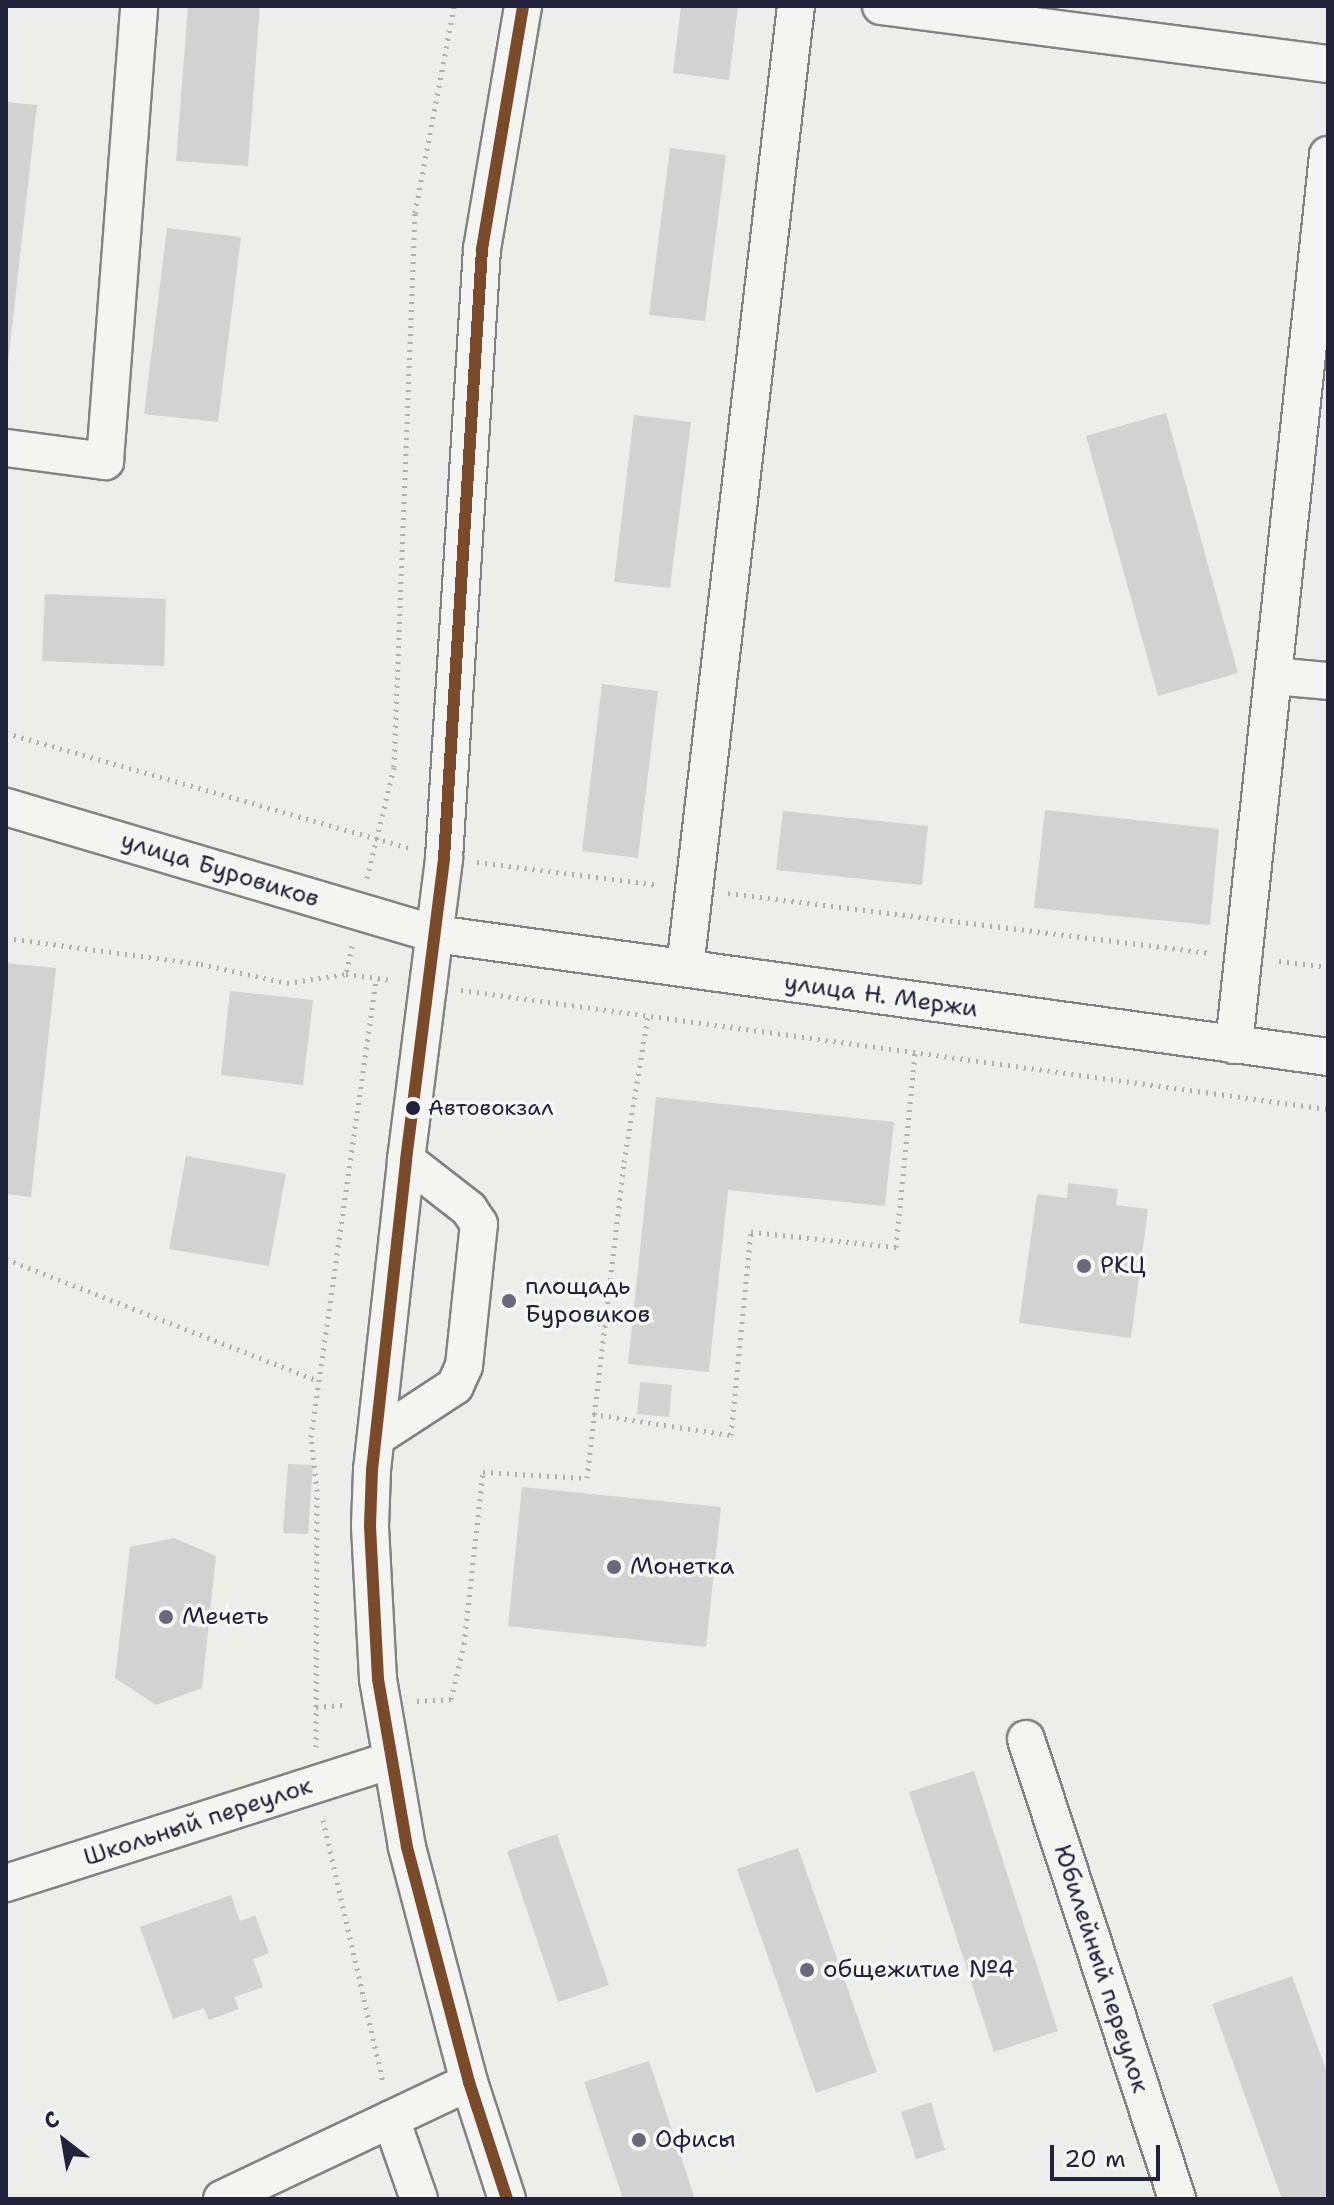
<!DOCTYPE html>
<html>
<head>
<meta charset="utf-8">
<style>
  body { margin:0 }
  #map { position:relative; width:1334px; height:2205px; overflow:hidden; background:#ededec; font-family:"Shantell Sans",sans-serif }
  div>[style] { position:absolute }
  .building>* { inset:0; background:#d2d2d3 }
  .path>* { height:5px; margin-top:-2.5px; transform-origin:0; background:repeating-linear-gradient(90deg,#afafb0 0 2px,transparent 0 8px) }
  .roads { filter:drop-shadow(2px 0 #828286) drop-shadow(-2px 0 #828286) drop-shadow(0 2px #828286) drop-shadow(0 -2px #828286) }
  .minor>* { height:36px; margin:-18px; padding:0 18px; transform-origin:18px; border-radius:18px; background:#f4f4f2 }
  .bus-1>* { height:12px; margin:-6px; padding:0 6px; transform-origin:6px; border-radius:6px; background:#7a4b2a }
  .dots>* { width:22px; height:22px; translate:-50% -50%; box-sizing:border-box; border:4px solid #f6f6f2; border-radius:50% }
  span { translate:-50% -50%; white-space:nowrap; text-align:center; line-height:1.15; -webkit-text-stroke:7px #f6f6f2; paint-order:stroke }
  .bus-label { font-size:22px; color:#22223b }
  .left { translate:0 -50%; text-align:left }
  .street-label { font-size:24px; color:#22223b }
  .poi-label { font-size:24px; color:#22223b }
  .frame { position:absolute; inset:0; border:8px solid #22223b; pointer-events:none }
  .north { position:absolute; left:24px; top:2101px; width:80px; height:80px; -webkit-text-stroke:6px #f6f6f2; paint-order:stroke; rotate:329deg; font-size:22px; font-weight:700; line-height:32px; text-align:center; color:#22223b }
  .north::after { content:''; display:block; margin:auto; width:28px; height:36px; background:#22223b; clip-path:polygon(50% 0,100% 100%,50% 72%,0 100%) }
  .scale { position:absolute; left:1050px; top:2145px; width:110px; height:36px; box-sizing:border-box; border:4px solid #22223b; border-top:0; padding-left:10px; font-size:24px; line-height:28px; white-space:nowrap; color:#22223b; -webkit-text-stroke:6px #f6f6f2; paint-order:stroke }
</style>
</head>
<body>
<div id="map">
  <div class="building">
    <div style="clip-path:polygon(188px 6px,260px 6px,248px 166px,176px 161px)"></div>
    <div style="clip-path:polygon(681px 6px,738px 6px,729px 80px,673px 73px)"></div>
    <div style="clip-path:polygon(6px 102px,37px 105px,8px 363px,6px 363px)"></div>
    <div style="clip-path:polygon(670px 148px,726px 155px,705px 321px,649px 315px)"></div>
    <div style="clip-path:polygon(167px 228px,241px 237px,218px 422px,144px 414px)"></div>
    <div style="clip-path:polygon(1166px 413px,1238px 673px,1158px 696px,1086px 436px)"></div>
    <div style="clip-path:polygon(634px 415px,691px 422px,670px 588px,614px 582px)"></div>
    <div style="clip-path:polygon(45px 594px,166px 599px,164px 666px,42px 661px)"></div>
    <div style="clip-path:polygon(602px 684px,658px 691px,638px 858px,582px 851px)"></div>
    <div style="clip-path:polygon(1045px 810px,1219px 829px,1210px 925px,1034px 908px)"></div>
    <div style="clip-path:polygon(783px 811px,928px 826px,922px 885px,776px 870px)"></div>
    <div style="clip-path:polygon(6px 963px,56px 968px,31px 1197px,6px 1194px)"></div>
    <div style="clip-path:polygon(230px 991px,313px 1000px,303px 1085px,221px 1075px)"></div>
    <div style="clip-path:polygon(656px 1097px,894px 1122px,885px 1206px,728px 1190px,709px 1372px,628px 1364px)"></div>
    <div style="clip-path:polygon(186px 1156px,286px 1174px,269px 1266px,169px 1249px)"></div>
    <div style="clip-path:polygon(1068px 1183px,1118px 1189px,1116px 1205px,1148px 1209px,1131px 1338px,1019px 1323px,1037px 1194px,1067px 1198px)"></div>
    <div style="clip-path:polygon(640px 1382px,672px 1385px,669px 1417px,637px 1414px)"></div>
    <div style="clip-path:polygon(288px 1464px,313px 1465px,308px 1534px,283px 1533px)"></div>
    <div style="clip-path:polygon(522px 1487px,721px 1507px,706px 1647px,508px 1626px)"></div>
    <div style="clip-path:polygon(174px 1538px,216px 1556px,202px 1688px,156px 1705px,115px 1678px,130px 1547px)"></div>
    <div style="clip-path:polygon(974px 1771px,1058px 2031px,994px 2052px,909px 1792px)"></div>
    <div style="clip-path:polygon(557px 1834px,609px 1985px,558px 2002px,507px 1851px)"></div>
    <div style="clip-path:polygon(798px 1848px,877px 2072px,816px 2093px,737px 1869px)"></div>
    <div style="clip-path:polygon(231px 1895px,240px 1921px,255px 1915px,269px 1953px,253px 1959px,263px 1987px,234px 1997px,239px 2009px,209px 2020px,204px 2008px,173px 2019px,140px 1927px)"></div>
    <div style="clip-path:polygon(1292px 1976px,1328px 2075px,1328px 2199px,1282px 2199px,1212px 2004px)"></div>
    <div style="clip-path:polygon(649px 2061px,695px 2199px,623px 2199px,584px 2082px)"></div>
    <div style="clip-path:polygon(931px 2102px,945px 2150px,916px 2159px,901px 2112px)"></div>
  </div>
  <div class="path">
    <div style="left:6px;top:733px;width:419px;rotate:15.9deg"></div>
    <div style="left:477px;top:862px;width:182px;rotate:7.2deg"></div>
    <div style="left:367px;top:878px;width:114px;rotate:-76.3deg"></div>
    <div style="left:394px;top:767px;width:554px;rotate:-87.83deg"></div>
    <div style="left:415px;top:213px;width:211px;rotate:-79.3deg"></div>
    <div style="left:728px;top:893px;width:486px;rotate:7.1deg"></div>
    <div style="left:6px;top:938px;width:197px;rotate:7.6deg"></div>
    <div style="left:201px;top:964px;width:88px;rotate:12.5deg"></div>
    <div style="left:287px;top:983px;width:60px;rotate:-8.7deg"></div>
    <div style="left:352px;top:946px;width:29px;rotate:102deg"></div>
    <div style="left:346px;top:974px;width:46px;rotate:7.4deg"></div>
    <div style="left:1279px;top:961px;width:49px;rotate:7deg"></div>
    <div style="left:461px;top:990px;width:875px;rotate:7.82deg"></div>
    <div style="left:6px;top:1259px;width:336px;rotate:21.3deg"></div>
    <div style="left:593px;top:1414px;width:140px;rotate:8.7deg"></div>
    <div style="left:731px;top:1435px;width:204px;rotate:-84.4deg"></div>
    <div style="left:751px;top:1232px;width:146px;rotate:5.9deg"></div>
    <div style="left:896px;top:1247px;width:196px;rotate:-84.4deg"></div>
    <div style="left:417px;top:1701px;width:34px;rotate:-3deg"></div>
    <div style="left:451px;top:1699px;width:57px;rotate:-76.7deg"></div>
    <div style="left:464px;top:1644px;width:173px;rotate:-83.7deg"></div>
    <div style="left:483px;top:1472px;width:104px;rotate:3.3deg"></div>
    <div style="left:587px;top:1478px;width:318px;rotate:-83.3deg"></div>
    <div style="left:624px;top:1162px;width:149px;rotate:-80.7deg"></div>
    <div style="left:316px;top:1707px;width:31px;rotate:-4deg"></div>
    <div style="left:316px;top:1747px;width:256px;rotate:-89.8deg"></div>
    <div style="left:317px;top:1491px;width:54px;rotate:-96.3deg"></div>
    <div style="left:311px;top:1437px;width:464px;rotate:-81.9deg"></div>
    <div style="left:323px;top:1820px;width:270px;rotate:77.1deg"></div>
  </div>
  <div class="roads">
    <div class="minor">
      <div style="left:881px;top:6px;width:451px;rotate:7.4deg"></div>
      <div style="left:6px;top:448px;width:100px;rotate:7.5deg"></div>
      <div style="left:105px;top:461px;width:456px;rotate:-85.7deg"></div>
      <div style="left:1273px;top:676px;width:55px;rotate:5.2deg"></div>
      <div style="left:6px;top:807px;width:447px;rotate:16.5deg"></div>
      <div style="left:435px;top:934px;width:901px;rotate:7.84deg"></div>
      <div style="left:685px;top:968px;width:968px;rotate:-83.42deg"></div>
      <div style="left:1234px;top:1045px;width:895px;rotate:-83.97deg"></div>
      <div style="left:377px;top:1437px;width:93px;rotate:-33.2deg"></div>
      <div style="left:455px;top:1386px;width:22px;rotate:-66deg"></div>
      <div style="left:464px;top:1366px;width:143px;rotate:-84deg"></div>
      <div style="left:479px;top:1224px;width:18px;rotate:-124deg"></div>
      <div style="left:469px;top:1209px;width:80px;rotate:-142.1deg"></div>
      <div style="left:1026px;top:1739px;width:484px;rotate:71.8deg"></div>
      <div style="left:6px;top:1883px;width:402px;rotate:-17.7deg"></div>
      <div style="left:391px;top:2119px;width:85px;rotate:70.7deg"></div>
      <div style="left:222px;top:2199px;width:273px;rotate:-25.3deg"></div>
      <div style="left:507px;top:2199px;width:123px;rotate:-108deg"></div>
      <div style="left:469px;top:2082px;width:243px;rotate:-104.8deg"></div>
      <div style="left:407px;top:1847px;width:170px;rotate:-99.8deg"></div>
      <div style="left:378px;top:1679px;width:154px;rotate:-93deg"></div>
      <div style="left:370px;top:1525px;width:55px;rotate:-87.9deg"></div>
      <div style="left:372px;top:1470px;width:312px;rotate:-83.7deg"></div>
      <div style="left:406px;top:1160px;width:304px;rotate:-82.8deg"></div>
      <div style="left:444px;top:858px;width:610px;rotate:-86.43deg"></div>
      <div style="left:482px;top:249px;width:246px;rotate:-80.4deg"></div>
    </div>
  </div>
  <div class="bus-1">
    <div style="left:507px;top:2199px;width:123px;rotate:-108deg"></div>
    <div style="left:469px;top:2082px;width:243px;rotate:-104.8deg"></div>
    <div style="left:407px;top:1847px;width:170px;rotate:-99.8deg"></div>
    <div style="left:378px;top:1679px;width:154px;rotate:-93deg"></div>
    <div style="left:370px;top:1525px;width:55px;rotate:-87.9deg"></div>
    <div style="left:372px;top:1470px;width:312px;rotate:-83.7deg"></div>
    <div style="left:406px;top:1160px;width:304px;rotate:-82.8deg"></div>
    <div style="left:444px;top:858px;width:610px;rotate:-86.43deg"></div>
    <div style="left:482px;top:249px;width:246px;rotate:-80.4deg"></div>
  </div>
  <div class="dots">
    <div style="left:413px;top:1108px;background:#22223b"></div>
    <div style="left:1084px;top:1266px;background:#696979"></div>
    <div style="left:509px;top:1301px;background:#696979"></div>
    <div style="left:614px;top:1567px;background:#696979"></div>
    <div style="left:166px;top:1617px;background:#696979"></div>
    <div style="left:807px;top:1970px;background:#696979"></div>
    <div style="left:639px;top:2140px;background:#696979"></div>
  </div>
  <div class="bus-label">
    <span class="left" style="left:428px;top:1108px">Автовокзал</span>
  </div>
  <div class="street-label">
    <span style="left:220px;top:870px;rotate:17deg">улица Буровиков</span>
    <span style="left:881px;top:996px;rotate:8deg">улица Н. Мержи</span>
    <span style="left:198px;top:1822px;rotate:-18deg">Школьный переулок</span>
    <span style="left:1101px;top:1969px;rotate:72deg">Юбилейный переулок</span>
  </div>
  <div class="poi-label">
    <span class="left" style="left:1100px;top:1266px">РКЦ</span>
    <span class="left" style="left:525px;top:1301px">площадь<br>Буровиков</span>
    <span class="left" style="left:630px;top:1567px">Монетка</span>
    <span class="left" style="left:182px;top:1617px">Мечеть</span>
    <span class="left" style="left:823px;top:1970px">общежитие №4</span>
    <span class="left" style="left:655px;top:2140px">Офисы</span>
  </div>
  <div class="frame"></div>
  <div class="north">С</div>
  <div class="scale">20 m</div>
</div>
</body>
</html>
